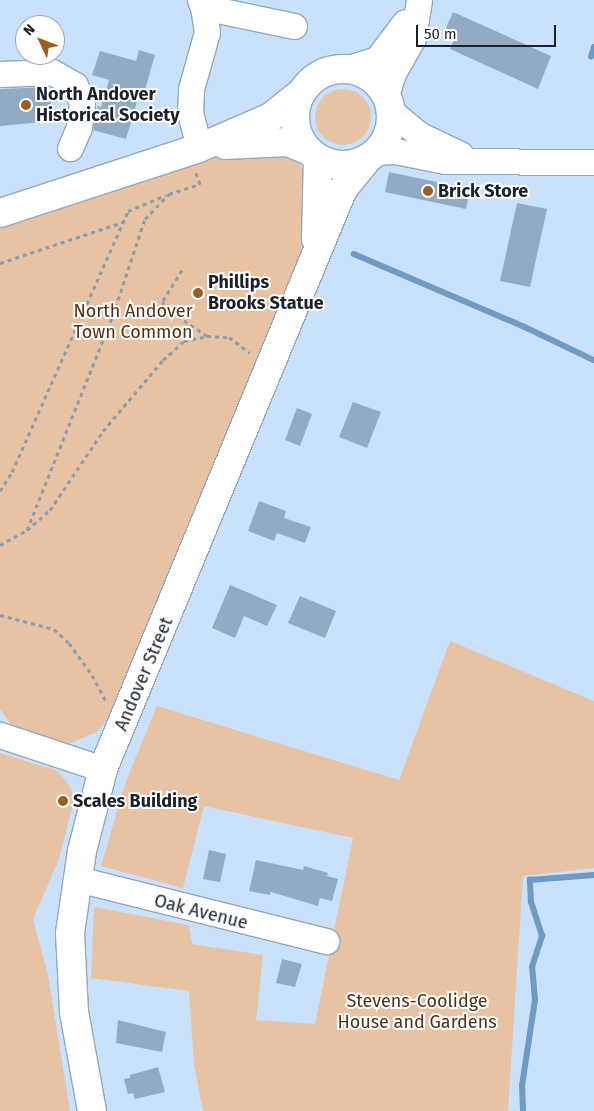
<!DOCTYPE html>
<html>
<head>
<meta charset="utf-8">
<style>
  body { margin:0 }
  #map { position:relative; width:594px; height:1111px; overflow:hidden; background:#c9e1fa; font-family:"Fira Sans",sans-serif }
  div>[style] { position:absolute }
  .green>* { inset:0; background:#e7c3a3 }
  .round { border-radius:50% }
  .stream>* { height:5.5px; margin:-2.75px; padding:0 2.75px; transform-origin:2.75px; border-radius:2.75px; background:#6f9ac4 }
  .building>* { inset:0; background:#92aac2 }
  .path>* { height:3px; margin-top:-1.5px; transform-origin:0; background:repeating-linear-gradient(90deg,#8b9eb1 0 4px,transparent 0 8px) }
  .roads { filter:drop-shadow(1px 0 #91a8c0) drop-shadow(-1px 0 #91a8c0) drop-shadow(0 1px #91a8c0) drop-shadow(0 -1px #91a8c0) }
  .minor>* { height:25px; margin:-12.5px; padding:0 12.5px; transform-origin:12.5px; border-radius:12.5px; background:#fff }
  .major>* { height:28px; margin:-14px; padding:0 14px; transform-origin:14px; border-radius:14px; background:#fff }
  .major>.ring { margin:-14px; padding:0; box-sizing:content-box; background:none; border:28px solid #fff; border-radius:50% }
  .dots>* { width:14px; height:14px; translate:-50% -50%; box-sizing:border-box; border:2px solid #fff; border-radius:50% }
  span { translate:-50% -50%; white-space:nowrap; text-align:center; line-height:1.15; -webkit-text-stroke:4px #fff; paint-order:stroke }
  .poi-label { font-size:18px; color:#19222b; font-weight:700 }
  .left { translate:0 -50%; text-align:left }
  .park-label { font-size:18px; color:#513111 }
  .street-label { font-size:18px; color:#19222b }
  .north { position:absolute; left:15px; top:15px; width:50px; height:50px; box-sizing:border-box; background:#fff; border:1px solid #a3a7aa; border-radius:50%; rotate:313deg; font-size:14px; font-weight:700; line-height:20px; text-align:center; color:#19222b }
  .north::after { content:''; display:block; margin:auto; width:18px; height:22px; background:#9a5e1f; clip-path:polygon(50% 0,100% 100%,50% 72%,0 100%) }
  .scale { position:absolute; left:416px; top:25px; width:140px; height:22px; box-sizing:border-box; border:2px solid #19222b; border-top:0; padding-left:6px; font-size:15px; line-height:18px; white-space:nowrap; color:#19222b; -webkit-text-stroke:4px #fff; paint-order:stroke }
</style>
</head>
<body>
<div id="map">
  <div class="green">
    <div class="round" style="left:315px;top:89px;width:56px;height:56px"></div>
    <div style="clip-path:polygon(267px 147px,297px 159px,308px 182px,310px 225px,303px 257px,112px 713px,97px 732px,71px 743px,45px 739px,13px 727px,0 709px,0 226px,204px 160px)"></div>
    <div style="clip-path:polygon(450px 641px,594px 701px,594px 868px,523px 876px,508px 1111px,203px 1111px,194px 1064px,189px 991px,91px 978px,94px 907px,189px 925px,192px 944px,263px 955px,256px 1020px,315px 1024px,353px 838px,204px 806px,183px 888px,101px 866px,126px 781px,157px 706px,399px 780px)"></div>
    <div style="clip-path:polygon(0 753px,58px 771px,71px 788px,74px 800px,59px 859px,33px 919px,48px 975px,70px 1111px,0 1111px)"></div>
  </div>
  <div class="stream">
    <div style="left:591px;top:57px;width:10px;rotate:-73deg"></div>
    <div style="left:354px;top:254px;width:186px;rotate:23.1deg"></div>
    <div style="left:525px;top:327px;width:76px;rotate:25.6deg"></div>
    <div style="left:523px;top:1111px;width:25px;rotate:-92deg"></div>
    <div style="left:522px;top:1086px;width:87px;rotate:-81.4deg"></div>
    <div style="left:535px;top:1000px;width:33px;rotate:-95deg"></div>
    <div style="left:532px;top:967px;width:33px;rotate:-72deg"></div>
    <div style="left:542px;top:936px;width:36px;rotate:-108deg"></div>
    <div style="left:531px;top:902px;width:22px;rotate:-93deg"></div>
    <div style="left:530px;top:880px;width:64px;rotate:-4.5deg"></div>
  </div>
  <div class="building">
    <div style="clip-path:polygon(453px 12px,551px 56px,538px 89px,450px 49px,457px 34px,446px 28px)"></div>
    <div style="clip-path:polygon(139px 50px,155px 55px,145px 90px,141px 88px,126px 139px,93px 130px,98px 106px,101px 107px,109px 80px,92px 75px,100px 51px,136px 61px)"></div>
    <div style="clip-path:polygon(48px 87px,54px 121px,0 126px,0 89px)"></div>
    <div style="clip-path:polygon(389px 172px,470px 189px,466px 209px,385px 192px)"></div>
    <div style="clip-path:polygon(517px 203px,547px 209px,530px 287px,500px 281px)"></div>
    <div style="clip-path:polygon(353px 402px,381px 412px,367px 448px,339px 437px)"></div>
    <div style="clip-path:polygon(297px 408px,312px 414px,300px 446px,285px 440px)"></div>
    <div style="clip-path:polygon(259px 501px,286px 511px,284px 518px,311px 527px,305px 543px,277px 533px,274px 541px,248px 531px)"></div>
    <div style="clip-path:polygon(230px 585px,277px 605px,267px 626px,244px 616px,235px 638px,212px 628px)"></div>
    <div style="clip-path:polygon(300px 596px,336px 611px,325px 638px,288px 623px)"></div>
    <div style="clip-path:polygon(209px 850px,226px 854px,220px 882px,203px 879px)"></div>
    <div style="clip-path:polygon(256px 860px,303px 870px,304px 866px,328px 873px,327px 876px,338px 879px,332px 901px,320px 898px,318px 906px,271px 892px,270px 895px,249px 891px)"></div>
    <div style="clip-path:polygon(282px 959px,302px 964px,295px 987px,276px 983px)"></div>
    <div style="clip-path:polygon(118px 1020px,166px 1032px,162px 1052px,116px 1043px)"></div>
    <div style="clip-path:polygon(158px 1067px,165px 1092px,135px 1099px,133px 1093px,128px 1094px,124px 1079px,130px 1078px,130px 1075px)"></div>
  </div>
  <div class="path">
    <div style="left:0;top:263px;width:130px;rotate:-18.4deg"></div>
    <div style="left:182px;top:270px;width:36px;rotate:122deg"></div>
    <div style="left:163px;top:301px;width:6px;rotate:81deg"></div>
    <div style="left:164px;top:307px;width:52px;rotate:34deg"></div>
    <div style="left:207px;top:336px;width:22px;rotate:3deg"></div>
    <div style="left:229px;top:337px;width:26px;rotate:37deg"></div>
    <div style="left:0;top:491px;width:22px;rotate:-58deg"></div>
    <div style="left:12px;top:472px;width:286px;rotate:-66deg"></div>
    <div style="left:128px;top:211px;width:41px;rotate:-22.8deg"></div>
    <div style="left:27px;top:530px;width:232px;rotate:-68.2deg"></div>
    <div style="left:113px;top:315px;width:101px;rotate:-71.6deg"></div>
    <div style="left:145px;top:219px;width:35px;rotate:-46deg"></div>
    <div style="left:169px;top:194px;width:33px;rotate:-18deg"></div>
    <div style="left:200px;top:184px;width:14px;rotate:-111deg"></div>
    <div style="left:0;top:545px;width:31px;rotate:-29deg"></div>
    <div style="left:27px;top:530px;width:30px;rotate:-41deg"></div>
    <div style="left:50px;top:510px;width:95px;rotate:-56.1deg"></div>
    <div style="left:103px;top:431px;width:93px;rotate:-49.8deg"></div>
    <div style="left:163px;top:360px;width:28px;rotate:-42deg"></div>
    <div style="left:184px;top:341px;width:24px;rotate:-12deg"></div>
    <div style="left:0;top:615px;width:56px;rotate:14.5deg"></div>
    <div style="left:54px;top:629px;width:21px;rotate:43deg"></div>
    <div style="left:69px;top:643px;width:39px;rotate:54deg"></div>
    <div style="left:92px;top:675px;width:30px;rotate:62deg"></div>
  </div>
  <div class="roads">
    <div class="minor">
      <div style="left:200px;top:0;width:8px;rotate:67deg"></div>
      <div style="left:203px;top:7px;width:93px;rotate:11.8deg"></div>
      <div style="left:345px;top:69px;width:34px;rotate:-17deg"></div>
      <div style="left:377px;top:59px;width:46px;rotate:-52.9deg"></div>
      <div style="left:0;top:74px;width:52px;rotate:-2.2deg"></div>
      <div style="left:52px;top:72px;width:26px;rotate:29deg"></div>
      <div style="left:75px;top:85px;width:19px;rotate:69deg"></div>
      <div style="left:82px;top:103px;width:24px;rotate:97deg"></div>
      <div style="left:79px;top:127px;width:23px;rotate:113deg"></div>
      <div style="left:386px;top:95px;width:23px;rotate:-72deg"></div>
      <div style="left:393px;top:73px;width:40px;rotate:-60.3deg"></div>
      <div style="left:413px;top:38px;width:38px;rotate:-81deg"></div>
      <div style="left:391px;top:111px;width:35px;rotate:40deg"></div>
      <div style="left:418px;top:134px;width:47px;rotate:25.5deg"></div>
      <div style="left:199px;top:148px;width:38px;rotate:-104deg"></div>
      <div style="left:190px;top:111px;width:22px;rotate:-87deg"></div>
      <div style="left:191px;top:89px;width:59px;rotate:-74.3deg"></div>
      <div style="left:207px;top:32px;width:25px;rotate:-99deg"></div>
      <div style="left:376px;top:152px;width:19px;rotate:-3deg"></div>
      <div style="left:395px;top:151px;width:51px;rotate:11.3deg"></div>
      <div style="left:445px;top:161px;width:149px;rotate:0.4deg"></div>
      <div style="left:0;top:735px;width:108px;rotate:18.3deg"></div>
      <div style="left:77px;top:879px;width:257px;rotate:14deg"></div>
    </div>
    <div class="major">
      <div class="ring" style="left:295px;top:69px;width:68px;height:68px"></div>
      <div style="left:225px;top:145px;width:63px;rotate:-2.7deg"></div>
      <div style="left:288px;top:142px;width:23px;rotate:23deg"></div>
      <div style="left:0;top:213px;width:209px;rotate:-18.1deg"></div>
      <div style="left:199px;top:148px;width:78px;rotate:-23.3deg"></div>
      <div style="left:271px;top:117px;width:40px;rotate:-39deg"></div>
      <div style="left:316px;top:239px;width:80px;rotate:-88.6deg"></div>
      <div style="left:92px;top:1111px;width:101px;rotate:-100.3deg"></div>
      <div style="left:74px;top:1012px;width:79px;rotate:-92.9deg"></div>
      <div style="left:70px;top:933px;width:83px;rotate:-81.7deg"></div>
      <div style="left:82px;top:851px;width:85px;rotate:-75.6deg"></div>
      <div style="left:103px;top:769px;width:628px;rotate:-67.52deg"></div>
      <div style="left:343px;top:189px;width:38px;rotate:-51deg"></div>
    </div>
  </div>
  <div class="dots">
    <div style="left:26px;top:105px;background:#9a5e1f"></div>
    <div style="left:428px;top:191px;background:#9a5e1f"></div>
    <div style="left:198px;top:293px;background:#9a5e1f"></div>
    <div style="left:63px;top:801px;background:#9a5e1f"></div>
  </div>
  <div class="poi-label">
    <span class="left" style="left:36px;top:105px">North Andover<br>Historical Society</span>
    <span class="left" style="left:438px;top:191px">Brick Store</span>
    <span class="left" style="left:208px;top:293px">Phillips<br>Brooks Statue</span>
    <span class="left" style="left:73px;top:801px">Scales Building</span>
  </div>
  <div class="park-label">
    <span style="left:133px;top:322px">North Andover<br>Town Common</span>
    <span style="left:417px;top:1012px">Stevens-Coolidge<br>House and Gardens</span>
  </div>
  <div class="street-label">
    <span style="left:144px;top:674px;rotate:-67deg">Andover Street</span>
    <span style="left:201px;top:912px;rotate:14deg">Oak Avenue</span>
  </div>
  <div class="north">N</div>
  <div class="scale">50 m</div>
</div>
</body>
</html>
